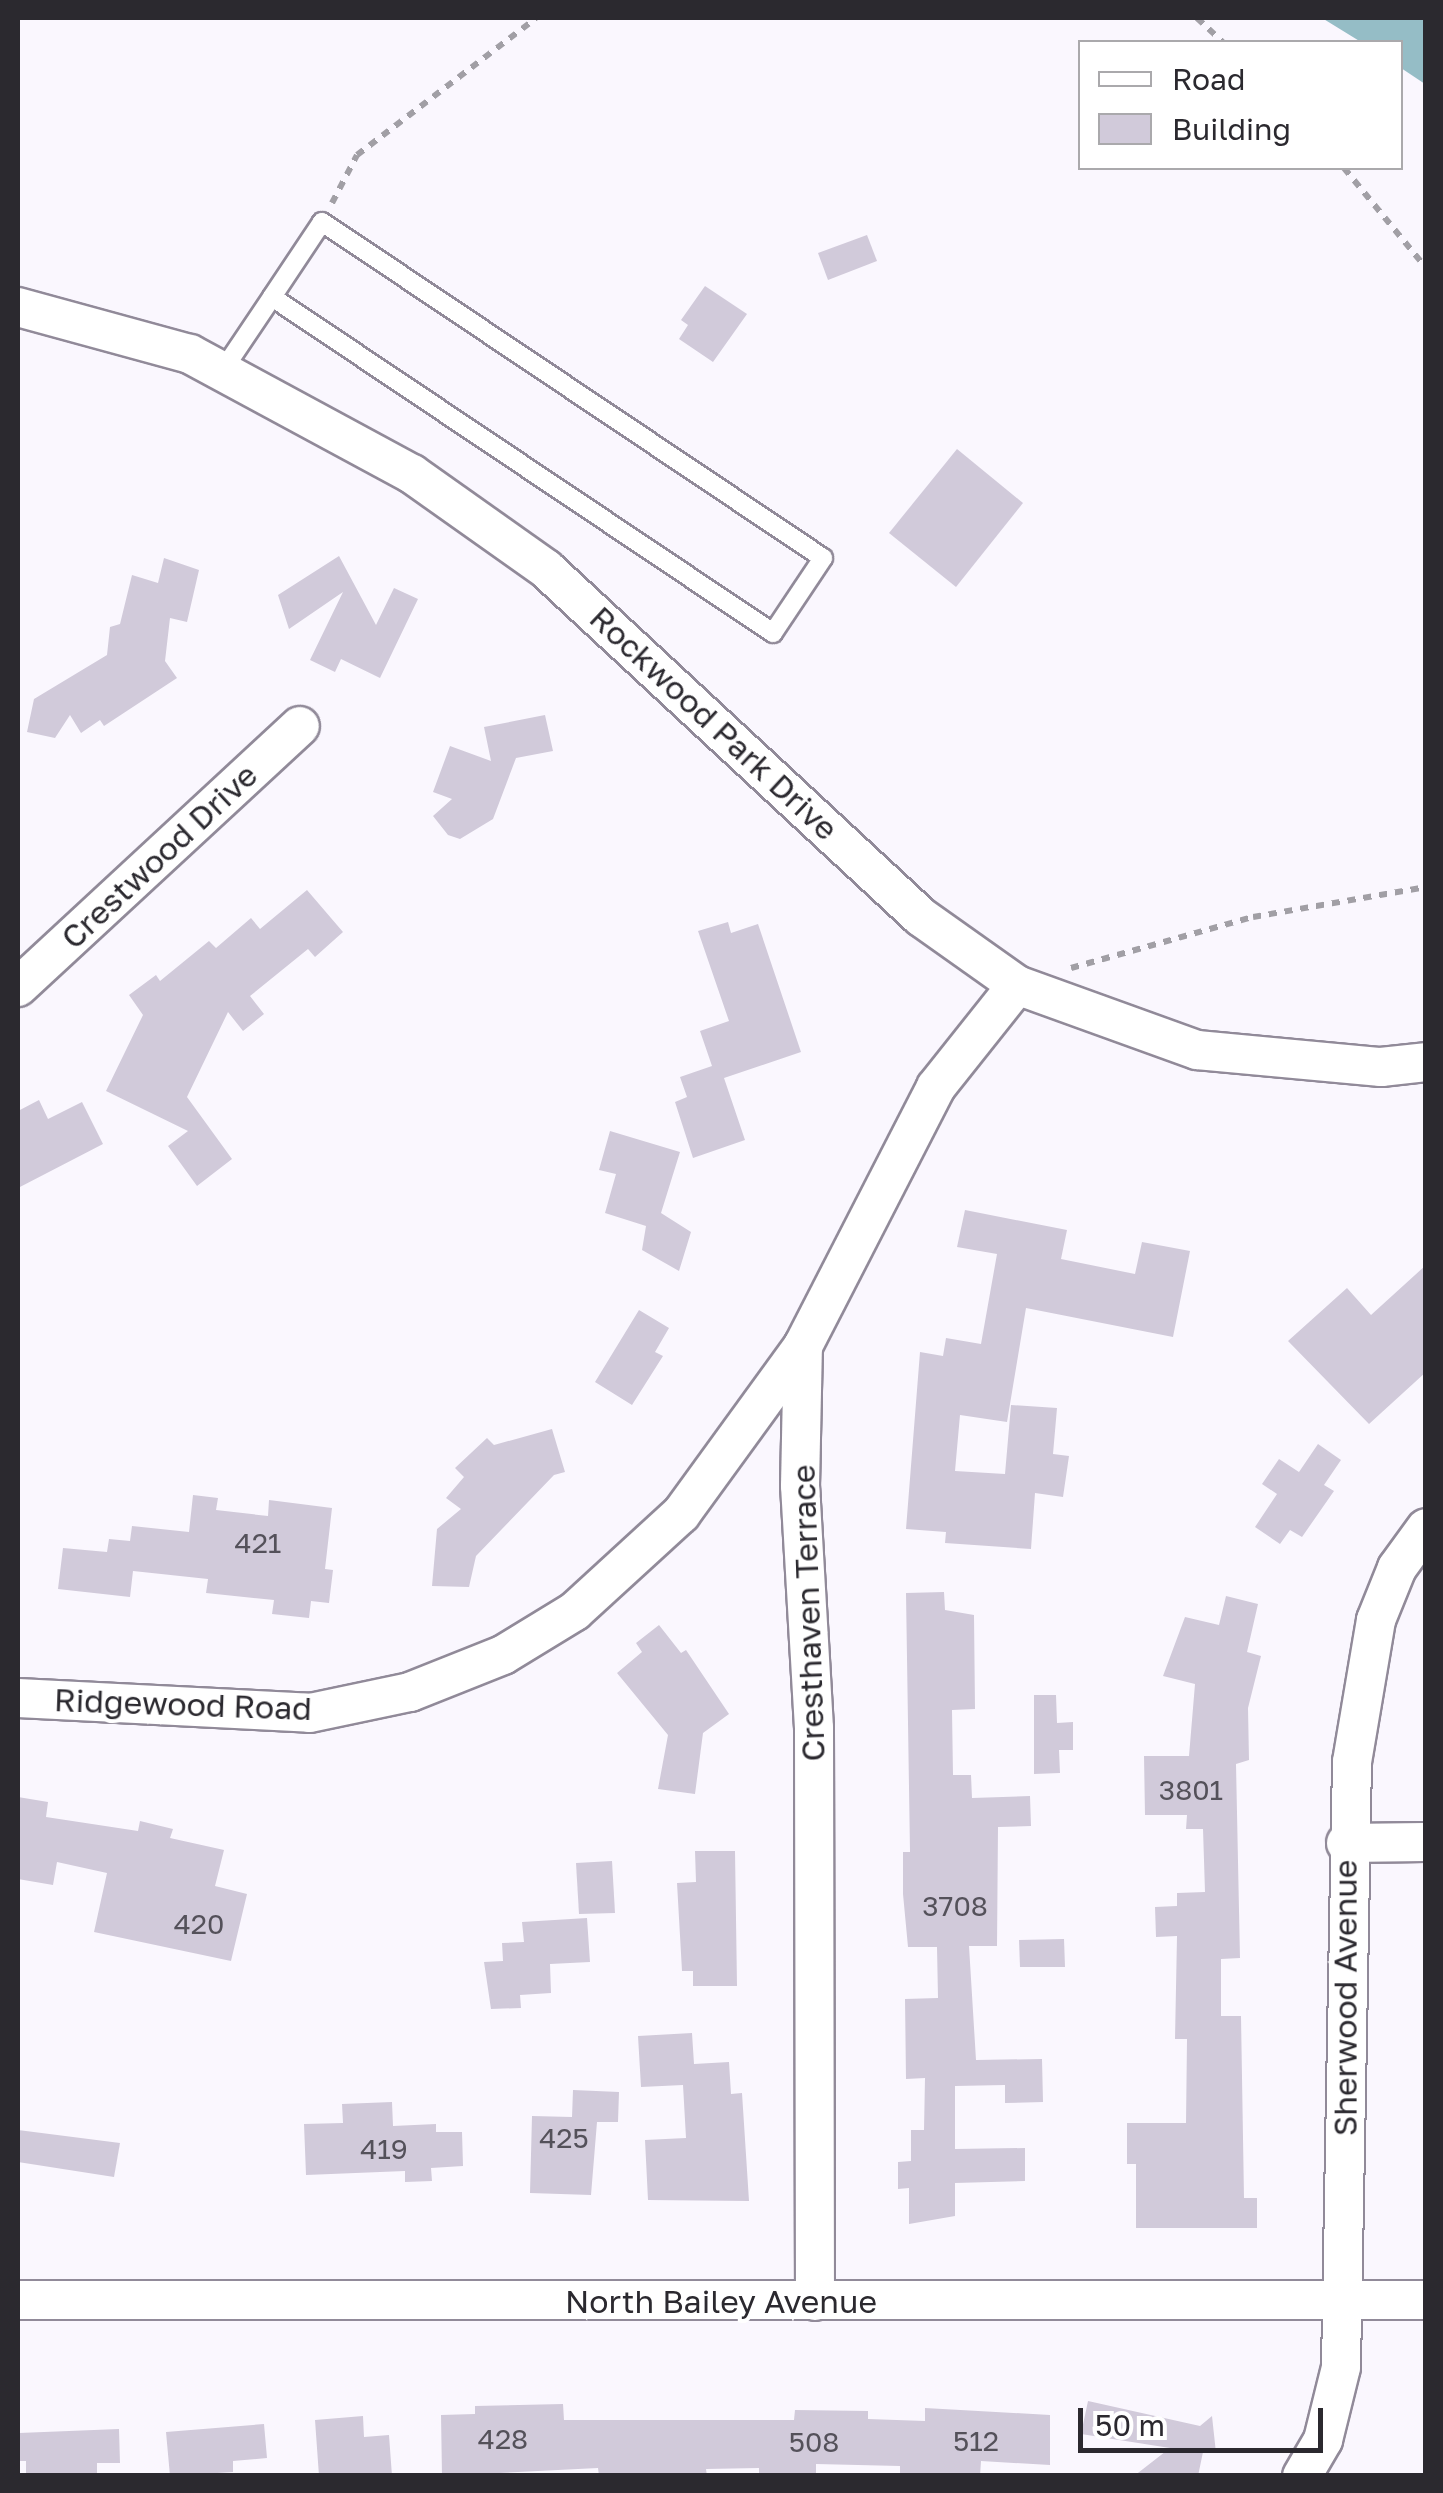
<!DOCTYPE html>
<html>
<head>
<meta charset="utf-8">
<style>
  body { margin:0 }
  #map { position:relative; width:1443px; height:2493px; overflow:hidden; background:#faf7fe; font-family:"Golos Text",sans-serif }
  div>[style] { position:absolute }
  .water>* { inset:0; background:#95bdc6 }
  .building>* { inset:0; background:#d1cada }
  .path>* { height:6px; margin-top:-3px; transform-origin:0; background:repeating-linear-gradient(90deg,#a19fa5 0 8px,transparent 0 16px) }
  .roads { filter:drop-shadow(2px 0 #918a99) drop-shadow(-2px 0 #918a99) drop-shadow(0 2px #918a99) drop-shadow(0 -2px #918a99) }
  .lane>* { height:18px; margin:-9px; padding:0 9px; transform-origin:9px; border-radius:9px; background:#fff }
  .street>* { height:38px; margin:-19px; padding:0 19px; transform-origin:19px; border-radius:19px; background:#fff }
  span { translate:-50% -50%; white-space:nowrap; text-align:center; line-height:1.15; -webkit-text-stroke:8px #fff; paint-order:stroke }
  .number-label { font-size:28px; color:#54515a }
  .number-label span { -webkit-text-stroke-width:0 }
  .street-label { font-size:32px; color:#2b292f }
  .frame { position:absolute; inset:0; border:20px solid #2b292f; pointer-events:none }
  .legend { position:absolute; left:1078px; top:40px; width:325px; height:130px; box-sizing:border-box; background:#fff; border:2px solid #aaa9ac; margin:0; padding:12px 18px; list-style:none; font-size:30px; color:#2b292f }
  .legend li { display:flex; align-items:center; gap:20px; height:50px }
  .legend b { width:50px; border:2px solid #aaa9ac }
  .scale { position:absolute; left:1078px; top:2408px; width:245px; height:45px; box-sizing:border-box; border:5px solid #2b292f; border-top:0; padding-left:12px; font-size:30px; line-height:35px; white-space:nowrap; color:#2b292f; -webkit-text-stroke:8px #fff; paint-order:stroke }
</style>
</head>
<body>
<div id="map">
  <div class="water">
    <div style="clip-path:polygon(1322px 18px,1425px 18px,1425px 84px,1401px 68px,1400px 42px,1361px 42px)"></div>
  </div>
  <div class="building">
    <div style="clip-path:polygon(867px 235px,877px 261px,828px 280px,818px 253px)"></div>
    <div style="clip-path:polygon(705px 286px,747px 314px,713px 362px,679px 339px,688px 325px,681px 320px)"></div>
    <div style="clip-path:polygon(957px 449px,1023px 503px,956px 587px,889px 533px)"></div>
    <div style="clip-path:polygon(339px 556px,376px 625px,394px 588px,418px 599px,380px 678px,341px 659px,335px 672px,310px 660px,343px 592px,289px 629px,278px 595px)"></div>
    <div style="clip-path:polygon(164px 558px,199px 570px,187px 622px,170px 618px,165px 661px,177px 678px,104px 726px,100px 720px,81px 733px,70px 715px,55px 738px,27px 732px,34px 699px,107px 655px,110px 627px,120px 624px,132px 575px,158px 583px)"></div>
    <div style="clip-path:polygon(545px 715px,553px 751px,516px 758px,493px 819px,460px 839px,448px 835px,433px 816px,452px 799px,433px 792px,450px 746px,491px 761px,484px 727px)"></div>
    <div style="clip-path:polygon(307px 890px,343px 932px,315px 957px,308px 949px,250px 996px,264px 1014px,243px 1031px,228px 1012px,187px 1097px,232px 1159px,197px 1186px,168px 1146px,188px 1131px,106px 1091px,143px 1015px,129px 995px,156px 975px,160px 981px,209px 941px,216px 948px,251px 918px,260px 929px)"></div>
    <div style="clip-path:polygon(728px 922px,731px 933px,758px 924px,801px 1052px,724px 1078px,745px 1140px,693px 1158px,675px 1102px,687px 1097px,680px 1077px,712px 1066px,700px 1031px,729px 1021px,698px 931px)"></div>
    <div style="clip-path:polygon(39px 1100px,48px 1119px,82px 1102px,103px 1144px,18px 1188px,18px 1111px)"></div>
    <div style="clip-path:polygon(610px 1131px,680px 1152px,661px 1213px,691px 1232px,679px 1271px,642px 1250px,646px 1226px,605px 1213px,616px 1174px,599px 1170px)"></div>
    <div style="clip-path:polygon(965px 1210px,1067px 1230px,1061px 1259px,1135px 1274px,1142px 1242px,1190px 1251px,1173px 1337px,1026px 1308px,1007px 1422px,960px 1415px,955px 1471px,1005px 1474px,1011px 1405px,1057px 1408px,1053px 1454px,1069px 1456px,1063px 1497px,1035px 1493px,1031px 1549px,945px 1543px,946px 1532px,906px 1529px,920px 1352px,943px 1356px,946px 1338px,981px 1344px,997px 1254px,957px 1247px)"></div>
    <div style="clip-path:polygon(1426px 1265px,1426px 1372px,1369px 1424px,1288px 1341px,1347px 1288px,1371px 1315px)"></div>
    <div style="clip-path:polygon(639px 1310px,669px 1328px,655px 1352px,663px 1356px,632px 1405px,595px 1382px)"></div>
    <div style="clip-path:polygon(552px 1429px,565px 1472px,554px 1475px,476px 1556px,469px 1587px,432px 1586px,437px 1529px,461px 1509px,446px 1498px,464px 1477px,455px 1468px,487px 1438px,494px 1445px)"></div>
    <div style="clip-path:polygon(1318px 1444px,1341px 1460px,1324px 1485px,1334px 1491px,1302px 1537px,1290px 1530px,1280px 1544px,1255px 1527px,1277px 1494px,1262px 1484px,1279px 1459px,1299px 1472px)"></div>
    <div style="clip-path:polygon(193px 1495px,218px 1498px,216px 1510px,268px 1516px,269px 1500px,332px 1508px,325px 1569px,333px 1570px,329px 1603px,311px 1601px,309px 1618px,272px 1614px,274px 1600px,206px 1593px,208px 1579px,133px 1571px,130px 1597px,58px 1589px,63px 1548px,107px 1552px,109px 1539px,130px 1541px,132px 1526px,189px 1532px)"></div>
    <div style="clip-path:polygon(944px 1592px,945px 1610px,974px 1615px,975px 1709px,952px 1710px,953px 1775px,971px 1775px,972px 1798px,1030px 1796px,1031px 1826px,998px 1827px,997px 1946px,969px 1946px,976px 2060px,1042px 2059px,1043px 2102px,1005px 2103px,1005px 2085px,955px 2086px,955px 2149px,1025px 2148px,1025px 2181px,955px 2183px,955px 2216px,909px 2224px,909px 2188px,898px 2189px,898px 2162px,911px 2161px,911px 2130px,924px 2130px,925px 2078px,906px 2079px,905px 1999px,938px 1998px,937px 1947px,908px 1947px,903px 1894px,903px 1852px,910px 1852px,906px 1593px)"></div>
    <div style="clip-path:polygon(1226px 1596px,1258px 1604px,1247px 1652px,1261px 1656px,1248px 1708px,1249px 1760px,1236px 1764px,1240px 1958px,1221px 1959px,1221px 2016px,1241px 2016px,1244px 2198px,1257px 2198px,1257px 2228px,1136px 2228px,1136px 2164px,1127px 2164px,1127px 2123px,1186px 2123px,1187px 2039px,1175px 2039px,1177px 1936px,1156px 1937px,1155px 1907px,1177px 1906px,1177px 1893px,1205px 1892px,1203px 1829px,1186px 1829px,1187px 1815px,1145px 1815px,1144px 1756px,1189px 1756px,1195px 1684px,1163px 1676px,1185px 1617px,1219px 1625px)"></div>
    <div style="clip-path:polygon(659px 1625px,681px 1653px,686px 1650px,729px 1714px,703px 1733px,695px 1794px,658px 1789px,668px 1735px,617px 1673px,642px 1652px,636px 1643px)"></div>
    <div style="clip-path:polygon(1034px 1695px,1056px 1695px,1057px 1723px,1073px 1722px,1073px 1750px,1059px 1750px,1060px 1773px,1034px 1774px)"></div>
    <div style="clip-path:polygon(18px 1797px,48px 1802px,46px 1817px,138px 1831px,140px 1821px,173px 1829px,170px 1838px,224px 1850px,215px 1886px,247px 1894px,231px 1961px,94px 1932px,107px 1873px,57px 1862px,53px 1885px,18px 1879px)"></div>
    <div style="clip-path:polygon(695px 1851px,735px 1851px,737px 1986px,693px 1986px,693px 1971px,682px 1971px,677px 1883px,696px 1882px)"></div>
    <div style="clip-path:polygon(612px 1861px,615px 1913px,579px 1914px,576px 1863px)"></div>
    <div style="clip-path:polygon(587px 1918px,590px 1962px,550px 1964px,551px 1993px,520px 1995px,521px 2008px,491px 2009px,484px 1962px,503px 1961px,502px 1943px,524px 1942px,522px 1922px)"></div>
    <div style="clip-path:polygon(1064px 1939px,1065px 1967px,1020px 1967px,1019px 1940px)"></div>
    <div style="clip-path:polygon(692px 2033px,694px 2064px,729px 2062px,731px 2094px,742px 2093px,749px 2201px,648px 2200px,645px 2140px,686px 2138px,683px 2085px,641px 2087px,638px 2036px)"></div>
    <div style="clip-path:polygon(573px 2090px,619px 2092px,618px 2122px,597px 2122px,591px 2195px,530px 2193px,532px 2116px,572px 2117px)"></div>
    <div style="clip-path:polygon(392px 2102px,393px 2126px,436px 2124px,436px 2132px,462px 2132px,463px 2166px,431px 2168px,432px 2181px,405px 2182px,405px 2171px,306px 2175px,304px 2124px,343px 2123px,342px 2104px)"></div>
    <div style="clip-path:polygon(18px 2130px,120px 2143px,114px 2177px,18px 2162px)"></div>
    <div style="clip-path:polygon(1088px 2401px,1200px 2426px,1212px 2416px,1216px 2453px,1203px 2452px,1198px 2476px,1134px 2476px,1170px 2448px,1081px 2434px)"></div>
    <div style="clip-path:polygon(563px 2404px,564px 2420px,794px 2420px,795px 2410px,868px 2411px,868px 2419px,925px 2421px,925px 2408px,1050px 2415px,1050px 2465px,981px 2461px,980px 2476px,900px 2476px,900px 2466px,816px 2464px,816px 2476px,759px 2476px,759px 2468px,706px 2469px,707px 2476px,599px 2476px,598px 2468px,442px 2476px,441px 2415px,475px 2414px,475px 2406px)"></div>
    <div style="clip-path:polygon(363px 2416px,364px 2437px,389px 2435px,392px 2476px,319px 2476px,315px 2420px)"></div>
    <div style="clip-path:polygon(264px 2424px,267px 2458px,233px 2461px,233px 2472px,170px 2476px,166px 2432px)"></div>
    <div style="clip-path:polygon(119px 2429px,120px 2463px,97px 2463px,97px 2476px,26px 2476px,26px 2461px,19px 2461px,19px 2433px)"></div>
  </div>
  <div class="path">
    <div style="left:1197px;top:18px;width:35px;rotate:43deg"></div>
    <div style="left:1344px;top:168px;width:129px;rotate:50.6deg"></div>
    <div style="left:332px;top:203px;width:54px;rotate:-62.5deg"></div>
    <div style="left:357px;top:155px;width:225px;rotate:-37.4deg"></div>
    <div style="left:1071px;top:968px;width:189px;rotate:-15.7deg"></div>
    <div style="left:1253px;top:917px;width:176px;rotate:-9.8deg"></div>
  </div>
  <div class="roads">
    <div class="lane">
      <div style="left:223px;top:370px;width:88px;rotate:-56.1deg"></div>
      <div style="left:272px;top:297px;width:90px;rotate:-56.3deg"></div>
      <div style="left:322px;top:222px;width:603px;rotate:33.85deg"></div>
      <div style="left:823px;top:558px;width:90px;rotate:123.7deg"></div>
      <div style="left:773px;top:633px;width:603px;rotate:-146.15deg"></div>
    </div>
    <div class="street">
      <div style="left:18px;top:307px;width:178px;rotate:15.3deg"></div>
      <div style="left:190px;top:354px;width:252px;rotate:28.4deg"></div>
      <div style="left:412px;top:474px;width:164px;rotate:35.3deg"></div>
      <div style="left:546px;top:569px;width:512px;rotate:42.86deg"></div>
      <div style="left:921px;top:917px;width:118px;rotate:35.3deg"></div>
      <div style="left:1017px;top:985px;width:191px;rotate:19.9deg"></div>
      <div style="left:1197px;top:1050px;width:185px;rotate:5.3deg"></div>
      <div style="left:1381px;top:1067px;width:45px;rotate:-6.3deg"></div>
      <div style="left:18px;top:987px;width:384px;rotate:-42.8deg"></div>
      <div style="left:18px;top:1698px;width:292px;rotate:2.9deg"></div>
      <div style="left:310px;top:1713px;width:102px;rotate:-11.9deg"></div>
      <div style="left:410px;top:1692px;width:100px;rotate:-21.7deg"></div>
      <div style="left:503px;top:1655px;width:84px;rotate:-31.4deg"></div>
      <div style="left:575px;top:1611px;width:144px;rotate:-42.5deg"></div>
      <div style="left:681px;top:1514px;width:208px;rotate:-54deg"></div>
      <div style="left:1346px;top:1843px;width:80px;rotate:-0.7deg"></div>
      <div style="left:18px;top:2300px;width:1408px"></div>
      <div style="left:815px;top:2301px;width:573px;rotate:-90.1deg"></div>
      <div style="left:814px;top:1728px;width:242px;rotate:-93.3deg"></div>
      <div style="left:800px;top:1486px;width:140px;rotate:-88.8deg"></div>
      <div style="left:803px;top:1346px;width:291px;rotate:-62.8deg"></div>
      <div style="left:936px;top:1087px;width:130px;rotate:-51.5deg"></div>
      <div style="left:1302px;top:2476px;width:42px;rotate:-59.7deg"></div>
      <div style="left:1323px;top:2440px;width:75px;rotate:-76.1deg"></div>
      <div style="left:1341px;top:2367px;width:605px;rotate:-88.96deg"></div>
      <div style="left:1352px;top:1762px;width:144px;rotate:-80.4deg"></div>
      <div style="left:1376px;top:1620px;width:56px;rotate:-68deg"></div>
      <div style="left:1397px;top:1568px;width:49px;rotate:-54.1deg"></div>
    </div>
  </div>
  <div class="number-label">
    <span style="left:258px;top:1543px">421</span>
    <span style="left:1191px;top:1790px">3801</span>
    <span style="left:955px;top:1906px">3708</span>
    <span style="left:199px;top:1924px">420</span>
    <span style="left:564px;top:2138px">425</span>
    <span style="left:384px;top:2149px">419</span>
    <span style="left:503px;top:2439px">428</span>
    <span style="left:976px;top:2441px">512</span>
    <span style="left:814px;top:2442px">508</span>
  </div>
  <div class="street-label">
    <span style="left:714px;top:723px;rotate:43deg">Rockwood Park Drive</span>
    <span style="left:159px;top:856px;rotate:-43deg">Crestwood Drive</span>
    <span style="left:808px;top:1613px;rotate:-92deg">Cresthaven Terrace</span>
    <span style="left:183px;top:1704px;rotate:2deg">Ridgewood Road</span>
    <span style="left:1345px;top:1998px;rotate:-90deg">Sherwood Avenue</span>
    <span style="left:721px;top:2301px">North Bailey Avenue</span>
  </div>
  <div class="frame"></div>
  <ul class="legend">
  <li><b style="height:12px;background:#fff"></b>Road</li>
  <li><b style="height:28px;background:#d1cada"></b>Building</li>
  </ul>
  <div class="scale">50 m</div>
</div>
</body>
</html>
